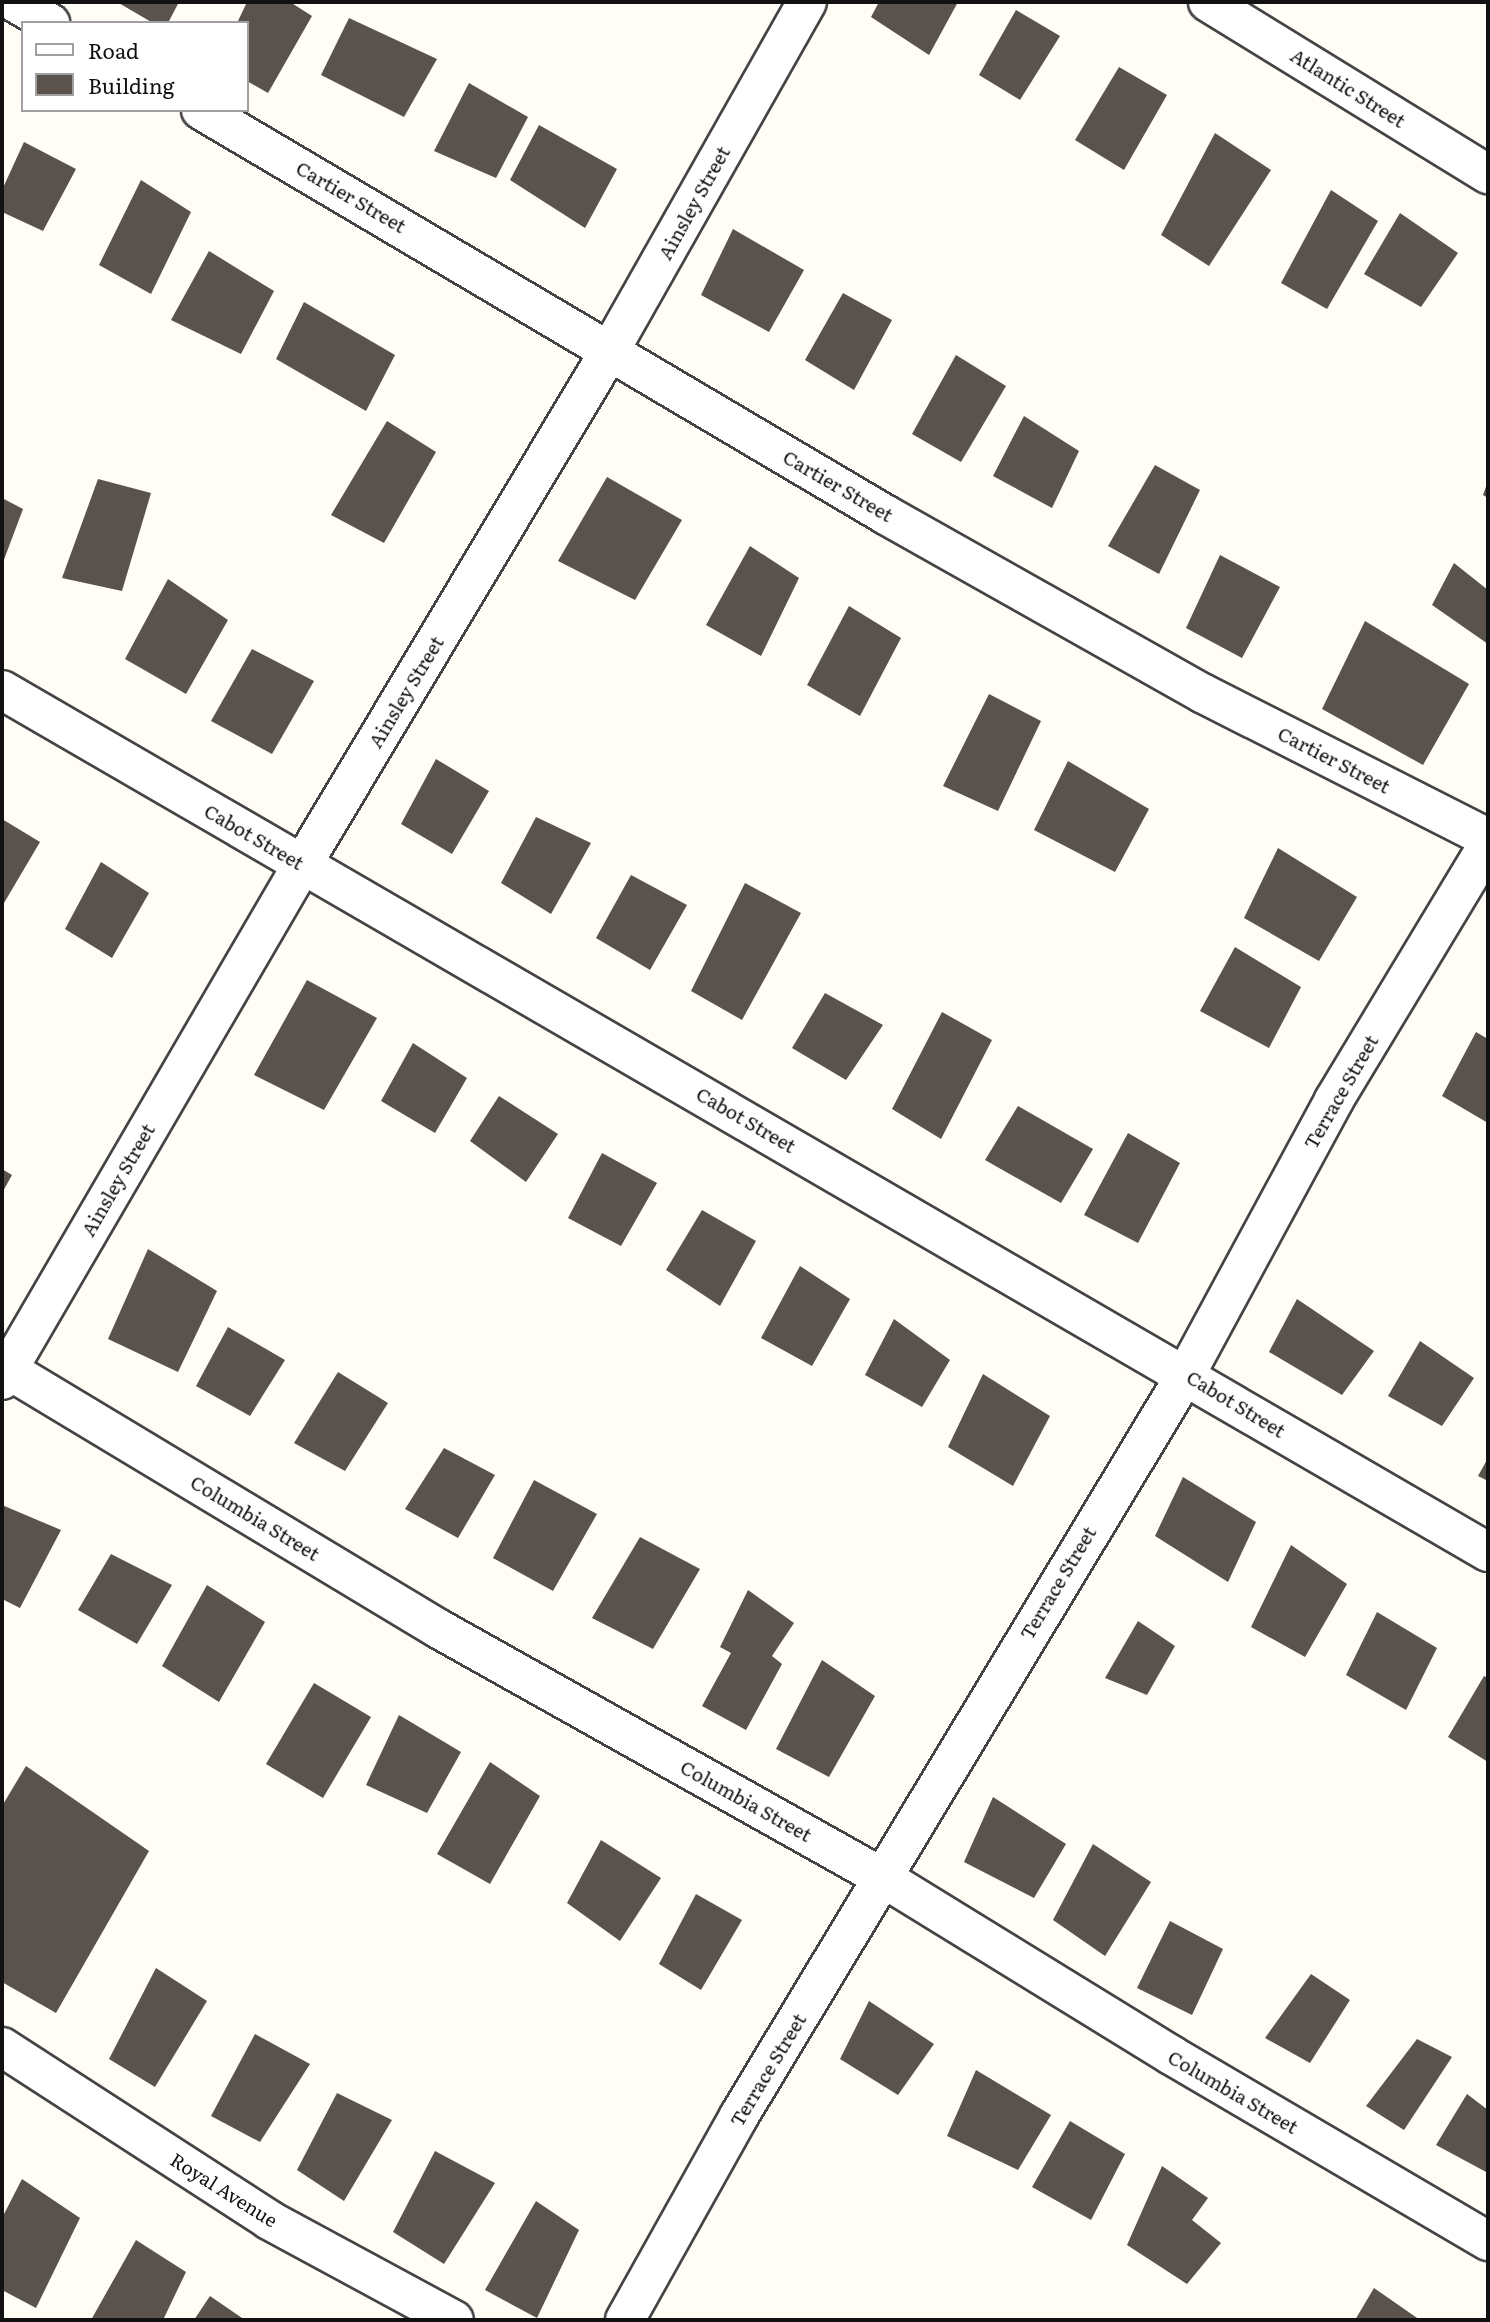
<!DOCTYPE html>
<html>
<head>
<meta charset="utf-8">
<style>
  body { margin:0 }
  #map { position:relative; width:1490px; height:2322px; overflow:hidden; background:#fffdf5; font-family:Literata,serif }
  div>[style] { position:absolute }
  .building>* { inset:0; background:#5a524d }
  .roads { filter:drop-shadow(2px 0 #444) drop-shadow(-2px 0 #444) drop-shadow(0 2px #444) drop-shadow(0 -2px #444) }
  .minor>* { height:38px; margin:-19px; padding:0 19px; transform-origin:19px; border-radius:19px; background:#fff }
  span { translate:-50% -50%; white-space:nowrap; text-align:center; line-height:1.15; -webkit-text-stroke:7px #fff; paint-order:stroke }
  .street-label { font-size:19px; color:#111 }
  .frame { position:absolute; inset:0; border:4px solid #111; pointer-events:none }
  .legend { position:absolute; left:21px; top:21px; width:228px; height:91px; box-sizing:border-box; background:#fff; border:2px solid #a0a0a0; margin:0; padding:9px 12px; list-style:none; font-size:21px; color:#111 }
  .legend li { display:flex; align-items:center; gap:14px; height:35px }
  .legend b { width:35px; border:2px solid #a0a0a0 }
</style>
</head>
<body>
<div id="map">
  <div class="building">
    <div style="clip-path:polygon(117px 2px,179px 2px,168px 23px,153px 23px)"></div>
    <div style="clip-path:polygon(247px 2px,290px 2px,312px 16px,268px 93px,247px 81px,247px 23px,237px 23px)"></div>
    <div style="clip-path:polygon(879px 2px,958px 2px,929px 55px,871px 17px)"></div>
    <div style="clip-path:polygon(1016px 10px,1060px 36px,1020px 100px,979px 75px)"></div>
    <div style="clip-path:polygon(349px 18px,437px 59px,404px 117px,321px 75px)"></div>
    <div style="clip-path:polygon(1119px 67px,1167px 95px,1124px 170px,1075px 140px)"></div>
    <div style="clip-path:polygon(469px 83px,528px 117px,496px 178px,434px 151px)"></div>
    <div style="clip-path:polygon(539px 125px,617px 169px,585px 228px,510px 180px)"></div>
    <div style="clip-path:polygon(1215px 133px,1271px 170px,1209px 266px,1161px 235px)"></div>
    <div style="clip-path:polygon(24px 142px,76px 169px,43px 231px,2px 212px,2px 190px)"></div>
    <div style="clip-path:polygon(141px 180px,191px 212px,151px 294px,99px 265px)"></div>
    <div style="clip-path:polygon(1331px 190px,1378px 221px,1327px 309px,1281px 283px)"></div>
    <div style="clip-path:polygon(1400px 213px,1458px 253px,1421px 307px,1364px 274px)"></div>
    <div style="clip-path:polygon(733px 229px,804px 270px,769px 332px,701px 295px)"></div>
    <div style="clip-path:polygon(209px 251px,274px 291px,241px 354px,171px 320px)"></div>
    <div style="clip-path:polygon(843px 293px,892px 320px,854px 390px,805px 360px)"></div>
    <div style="clip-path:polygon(304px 302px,395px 355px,366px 411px,276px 359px)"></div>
    <div style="clip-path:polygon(956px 355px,1006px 386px,961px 462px,912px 434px)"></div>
    <div style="clip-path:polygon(1024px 416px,1079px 451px,1052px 508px,993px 476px)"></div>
    <div style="clip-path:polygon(387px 421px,436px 452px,384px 543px,331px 515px)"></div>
    <div style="clip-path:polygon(1155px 465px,1200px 490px,1159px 574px,1108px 546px)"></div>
    <div style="clip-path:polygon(607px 477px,682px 520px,635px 600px,558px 561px)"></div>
    <div style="clip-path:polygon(98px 479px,151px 493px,122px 591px,62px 578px)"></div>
    <div style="clip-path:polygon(1488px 481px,1488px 498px,1483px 495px)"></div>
    <div style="clip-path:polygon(2px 498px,23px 509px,2px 565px)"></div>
    <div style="clip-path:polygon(750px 546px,799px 578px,761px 656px,706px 625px)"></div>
    <div style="clip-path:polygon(1220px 555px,1280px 587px,1242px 658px,1186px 628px)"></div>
    <div style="clip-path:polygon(1454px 563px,1488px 590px,1488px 644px,1432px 605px)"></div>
    <div style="clip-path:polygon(168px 579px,228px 620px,186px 694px,125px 659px)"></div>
    <div style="clip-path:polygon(849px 606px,901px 638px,860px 716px,807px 685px)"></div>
    <div style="clip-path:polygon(1365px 621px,1469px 684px,1423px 765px,1322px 709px)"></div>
    <div style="clip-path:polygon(252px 649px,314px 681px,272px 754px,211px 721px)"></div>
    <div style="clip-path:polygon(989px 694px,1041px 721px,998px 811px,943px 786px)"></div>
    <div style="clip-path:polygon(436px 759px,489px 791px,452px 854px,401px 824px)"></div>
    <div style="clip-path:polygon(1068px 761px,1149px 809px,1115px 872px,1034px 830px)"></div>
    <div style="clip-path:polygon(536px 817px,591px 843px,551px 914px,501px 883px)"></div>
    <div style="clip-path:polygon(2px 819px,40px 842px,4px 903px,2px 902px)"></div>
    <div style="clip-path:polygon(1278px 848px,1357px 897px,1319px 961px,1244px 918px)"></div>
    <div style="clip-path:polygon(101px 862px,149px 893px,112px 958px,65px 929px)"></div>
    <div style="clip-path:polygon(631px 875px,687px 905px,650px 970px,596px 938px)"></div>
    <div style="clip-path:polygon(745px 883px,801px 913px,742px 1020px,691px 991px)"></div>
    <div style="clip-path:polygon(1235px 947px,1301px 987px,1269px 1048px,1200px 1011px)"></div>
    <div style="clip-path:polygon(307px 980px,377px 1018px,324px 1110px,254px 1075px)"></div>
    <div style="clip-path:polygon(825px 993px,883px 1025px,846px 1080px,792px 1048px)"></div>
    <div style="clip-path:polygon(942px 1012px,992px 1040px,941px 1139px,892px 1109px)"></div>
    <div style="clip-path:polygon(1476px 1032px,1488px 1039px,1488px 1123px,1442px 1096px)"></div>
    <div style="clip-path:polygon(413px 1043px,467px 1078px,435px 1133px,381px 1101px)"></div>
    <div style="clip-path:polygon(499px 1096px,558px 1134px,526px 1182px,470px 1141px)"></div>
    <div style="clip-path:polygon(1018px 1106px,1093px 1149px,1061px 1203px,985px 1160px)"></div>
    <div style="clip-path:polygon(1128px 1133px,1180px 1163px,1138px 1243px,1084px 1215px)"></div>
    <div style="clip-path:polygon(602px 1153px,657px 1183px,621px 1246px,568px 1218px)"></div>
    <div style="clip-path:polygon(2px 1169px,12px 1175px,2px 1193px)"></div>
    <div style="clip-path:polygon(702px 1210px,756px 1241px,720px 1306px,666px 1270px)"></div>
    <div style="clip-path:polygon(148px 1249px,217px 1291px,178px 1372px,108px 1339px)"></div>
    <div style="clip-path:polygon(800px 1266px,850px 1299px,812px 1366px,761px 1338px)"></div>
    <div style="clip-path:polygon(1297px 1299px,1374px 1351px,1342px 1395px,1269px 1352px)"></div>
    <div style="clip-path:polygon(894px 1319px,950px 1360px,922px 1407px,865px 1375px)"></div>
    <div style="clip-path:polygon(228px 1327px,285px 1360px,250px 1416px,196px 1386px)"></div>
    <div style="clip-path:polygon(1420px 1341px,1474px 1378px,1442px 1426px,1388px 1396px)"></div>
    <div style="clip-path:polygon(338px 1372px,388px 1403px,345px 1471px,294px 1443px)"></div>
    <div style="clip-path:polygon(983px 1374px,1050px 1416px,1013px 1486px,948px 1447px)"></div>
    <div style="clip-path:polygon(444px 1448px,495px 1475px,458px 1538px,405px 1509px)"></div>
    <div style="clip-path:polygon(1488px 1458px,1488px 1481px,1478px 1476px)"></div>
    <div style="clip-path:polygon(1183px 1477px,1256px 1522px,1228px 1582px,1155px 1536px)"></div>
    <div style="clip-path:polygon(534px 1480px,597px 1514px,553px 1591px,493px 1558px)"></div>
    <div style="clip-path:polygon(2px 1505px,61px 1530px,20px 1608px,2px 1599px)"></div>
    <div style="clip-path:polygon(640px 1537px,700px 1569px,653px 1649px,592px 1618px)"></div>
    <div style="clip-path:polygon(1291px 1545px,1347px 1584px,1305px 1657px,1251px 1627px)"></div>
    <div style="clip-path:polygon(111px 1554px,172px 1585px,137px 1644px,78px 1610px)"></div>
    <div style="clip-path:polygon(207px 1585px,265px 1622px,219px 1702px,162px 1666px)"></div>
    <div style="clip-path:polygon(748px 1590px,794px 1623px,772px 1656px,782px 1664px,746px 1730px,702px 1706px,731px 1653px,720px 1647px)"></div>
    <div style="clip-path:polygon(1377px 1612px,1437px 1648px,1406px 1710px,1346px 1675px)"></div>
    <div style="clip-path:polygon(1138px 1621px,1175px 1646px,1147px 1695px,1105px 1678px)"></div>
    <div style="clip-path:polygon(822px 1660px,875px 1696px,829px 1777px,776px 1749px)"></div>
    <div style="clip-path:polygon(1484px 1676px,1488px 1678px,1488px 1762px,1448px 1737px)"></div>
    <div style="clip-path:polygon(314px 1683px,371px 1717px,323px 1798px,266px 1764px)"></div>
    <div style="clip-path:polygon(399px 1715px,461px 1752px,427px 1813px,366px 1785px)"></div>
    <div style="clip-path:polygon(490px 1762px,540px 1796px,490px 1884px,437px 1854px)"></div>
    <div style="clip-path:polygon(26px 1766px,149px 1851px,56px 2013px,2px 1982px,2px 1806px)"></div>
    <div style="clip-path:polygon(993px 1797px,1066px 1844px,1034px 1898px,964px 1862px)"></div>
    <div style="clip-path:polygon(601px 1840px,661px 1878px,620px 1941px,567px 1903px)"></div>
    <div style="clip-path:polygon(1093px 1844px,1151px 1882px,1105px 1956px,1053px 1920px)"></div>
    <div style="clip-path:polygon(696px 1894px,742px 1920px,701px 1990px,659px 1964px)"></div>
    <div style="clip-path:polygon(1170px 1921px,1223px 1949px,1192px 2015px,1137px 1988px)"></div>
    <div style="clip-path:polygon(156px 1968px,207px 2001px,155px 2087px,109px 2059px)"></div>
    <div style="clip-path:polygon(1311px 1974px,1350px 2000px,1310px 2063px,1265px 2038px)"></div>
    <div style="clip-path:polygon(869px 2001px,934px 2044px,898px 2095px,840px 2059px)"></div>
    <div style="clip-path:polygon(255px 2034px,310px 2064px,260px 2142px,211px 2116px)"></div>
    <div style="clip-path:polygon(1417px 2039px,1452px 2057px,1404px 2130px,1366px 2106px)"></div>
    <div style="clip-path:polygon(976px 2070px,1051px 2115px,1018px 2170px,947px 2136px)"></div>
    <div style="clip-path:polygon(337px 2093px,392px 2120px,344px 2201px,297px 2170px)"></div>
    <div style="clip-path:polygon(1467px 2094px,1488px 2110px,1488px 2173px,1436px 2145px)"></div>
    <div style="clip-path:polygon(1070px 2121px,1125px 2154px,1091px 2220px,1032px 2187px)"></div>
    <div style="clip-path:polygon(435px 2151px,495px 2183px,444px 2264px,393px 2232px)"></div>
    <div style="clip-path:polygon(1162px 2166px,1208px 2198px,1192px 2220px,1221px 2243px,1187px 2284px,1127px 2245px)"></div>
    <div style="clip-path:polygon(22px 2179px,80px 2218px,36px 2308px,2px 2290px,2px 2218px)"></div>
    <div style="clip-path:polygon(536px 2201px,579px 2230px,537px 2318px,485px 2290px)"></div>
    <div style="clip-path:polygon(136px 2240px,186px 2272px,163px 2320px,91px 2320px)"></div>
    <div style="clip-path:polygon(1374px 2288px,1420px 2320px,1355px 2320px)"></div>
    <div style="clip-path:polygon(210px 2296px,245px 2320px,194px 2320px)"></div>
  </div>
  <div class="roads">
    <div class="minor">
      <div style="left:14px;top:2px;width:42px;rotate:30.3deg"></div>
      <div style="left:1208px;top:2px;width:329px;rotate:31.6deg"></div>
      <div style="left:201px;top:110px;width:796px;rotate:30.59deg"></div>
      <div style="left:886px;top:515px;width:363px;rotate:29.4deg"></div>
      <div style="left:1202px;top:693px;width:321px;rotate:26.9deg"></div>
      <div style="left:2px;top:690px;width:1718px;rotate:30.12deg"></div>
      <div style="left:2px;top:1366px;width:510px;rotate:31.04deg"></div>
      <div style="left:439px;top:1629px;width:511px;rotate:29.27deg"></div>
      <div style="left:885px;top:1879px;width:336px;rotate:31.6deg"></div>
      <div style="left:1171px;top:2055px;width:368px;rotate:30.4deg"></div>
      <div style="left:2px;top:1380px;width:596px;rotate:-59.78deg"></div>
      <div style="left:302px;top:865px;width:598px;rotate:-59.1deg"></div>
      <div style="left:609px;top:352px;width:402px;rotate:-60.5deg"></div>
      <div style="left:2px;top:2047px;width:318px;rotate:32.9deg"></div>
      <div style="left:269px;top:2220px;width:210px;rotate:28.4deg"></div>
      <div style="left:625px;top:2320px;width:234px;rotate:-60.8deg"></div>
      <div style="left:739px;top:2116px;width:866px;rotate:-58.93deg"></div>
      <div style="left:1186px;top:1374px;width:311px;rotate:-61.6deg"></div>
      <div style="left:1334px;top:1100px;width:298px;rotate:-58.9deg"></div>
    </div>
  </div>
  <div class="street-label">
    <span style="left:1348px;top:88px;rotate:32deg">Atlantic Street</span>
    <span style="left:351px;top:197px;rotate:30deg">Cartier Street</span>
    <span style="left:694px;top:203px;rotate:-61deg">Ainsley Street</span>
    <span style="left:838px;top:486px;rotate:30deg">Cartier Street</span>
    <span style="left:406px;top:692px;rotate:-59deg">Ainsley Street</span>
    <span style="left:1334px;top:760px;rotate:27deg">Cartier Street</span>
    <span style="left:254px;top:837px;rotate:30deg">Cabot Street</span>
    <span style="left:1341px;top:1092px;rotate:-60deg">Terrace Street</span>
    <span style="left:746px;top:1120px;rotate:30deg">Cabot Street</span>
    <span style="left:118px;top:1180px;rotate:-60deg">Ainsley Street</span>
    <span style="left:1236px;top:1404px;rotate:31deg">Cabot Street</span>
    <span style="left:255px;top:1518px;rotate:31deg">Columbia Street</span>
    <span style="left:1058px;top:1583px;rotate:-59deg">Terrace Street</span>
    <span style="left:746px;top:1801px;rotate:29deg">Columbia Street</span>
    <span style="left:768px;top:2070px;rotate:-59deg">Terrace Street</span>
    <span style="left:1233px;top:2092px;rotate:30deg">Columbia Street</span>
    <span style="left:224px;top:2190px;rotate:32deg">Royal Avenue</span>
  </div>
  <div class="frame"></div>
  <ul class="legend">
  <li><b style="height:9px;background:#fff"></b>Road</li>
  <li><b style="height:19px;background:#5a524d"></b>Building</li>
  </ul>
</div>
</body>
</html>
